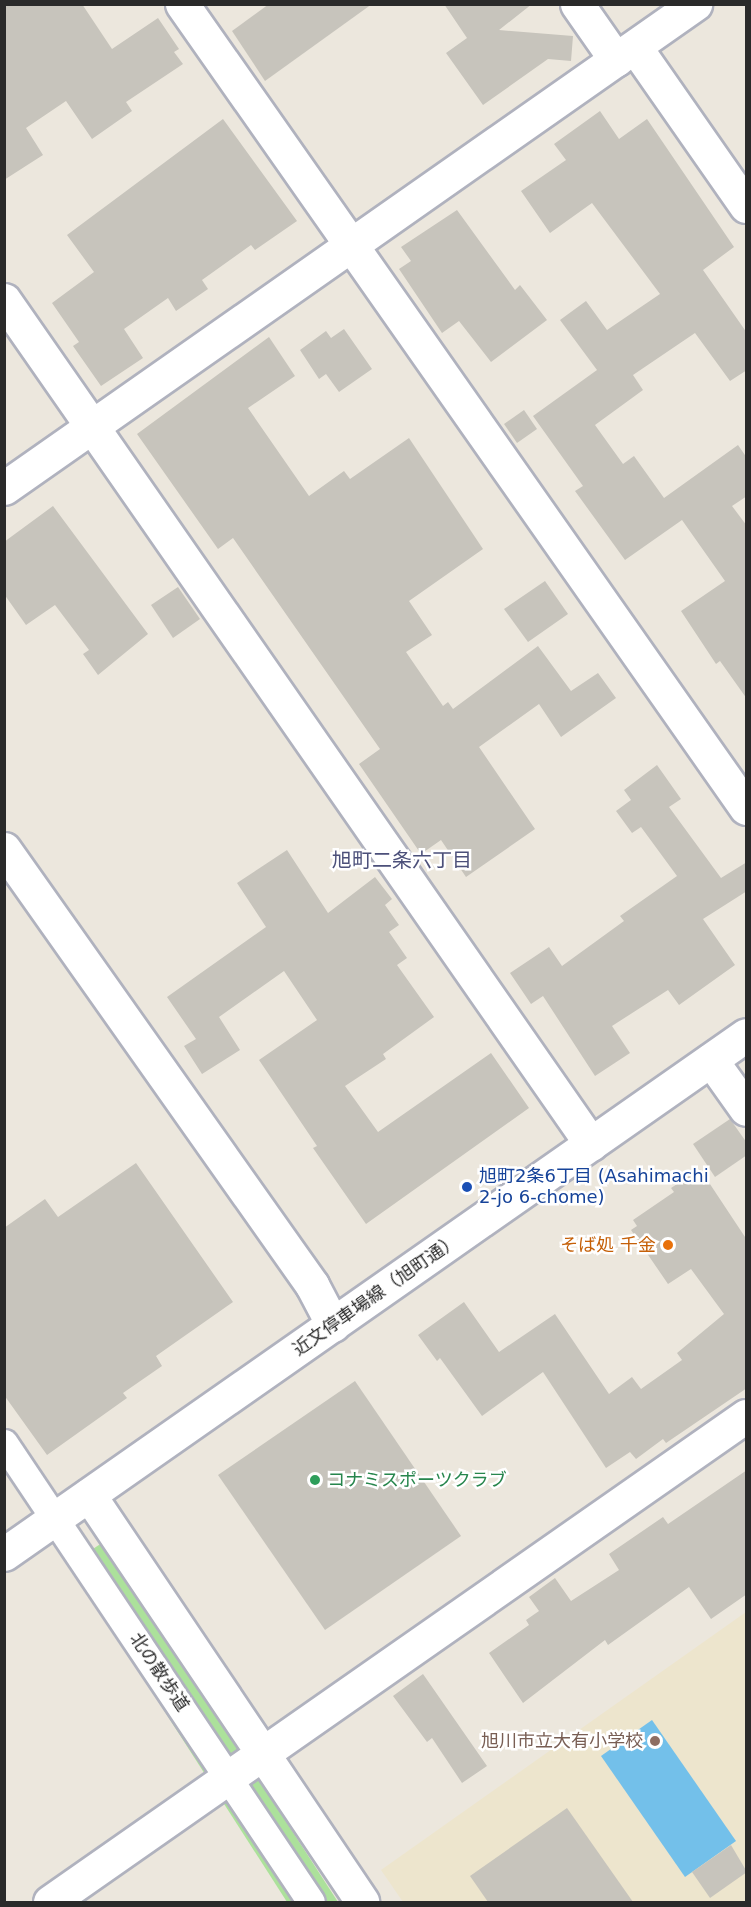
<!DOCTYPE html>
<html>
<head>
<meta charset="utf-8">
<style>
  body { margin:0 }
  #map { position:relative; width:751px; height:1907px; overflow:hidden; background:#ece7dd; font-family:"DejaVu Sans","Noto Sans JP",sans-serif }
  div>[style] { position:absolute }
  .education>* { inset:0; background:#ede5cd }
  .green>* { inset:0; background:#ace19b }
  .water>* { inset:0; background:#73c0ea }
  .building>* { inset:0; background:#c7c4bc }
  .roads { filter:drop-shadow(2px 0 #b0b2be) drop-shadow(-2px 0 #b0b2be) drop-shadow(0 2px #b0b2be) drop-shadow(0 -2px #b0b2be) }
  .pedestrian>* { height:27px; margin:-13.5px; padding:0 13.5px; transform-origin:13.5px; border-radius:13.5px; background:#fff }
  .minor>* { height:33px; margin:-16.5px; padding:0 16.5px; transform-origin:16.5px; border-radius:16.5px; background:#fff }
  .secondary>* { height:33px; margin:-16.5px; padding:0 16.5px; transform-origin:16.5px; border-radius:16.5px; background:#fff }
  .dots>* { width:16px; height:16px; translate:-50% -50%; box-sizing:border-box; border:3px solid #fff; border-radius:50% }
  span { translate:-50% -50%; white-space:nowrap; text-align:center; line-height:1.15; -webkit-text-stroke:5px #fff; paint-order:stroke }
  .transit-label { font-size:18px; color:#164399 }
  .left { translate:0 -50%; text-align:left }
  .food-label { font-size:18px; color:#c56008 }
  .right { translate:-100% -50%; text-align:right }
  .street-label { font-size:18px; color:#2a2a2a }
  .leisure-label { font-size:18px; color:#27864d }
  .education-label { font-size:18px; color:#785e54 }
  .neighbourhood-label { font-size:20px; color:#4c507a }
  .frame { position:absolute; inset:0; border:6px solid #2a2a2a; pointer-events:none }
</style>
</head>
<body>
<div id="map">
  <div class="education">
    <div style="clip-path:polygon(746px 1612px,746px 1902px,403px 1902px,381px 1870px)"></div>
  </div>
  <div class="green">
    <div style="clip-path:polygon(105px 1541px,338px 1902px,287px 1902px,70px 1564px)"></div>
  </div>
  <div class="water">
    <div style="clip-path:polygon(652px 1720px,736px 1841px,685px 1877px,601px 1756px)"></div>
  </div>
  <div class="building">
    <div style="clip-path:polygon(4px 4px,82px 4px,112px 49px,158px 18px,179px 49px,174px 52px,183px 64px,126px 102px,132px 111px,92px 139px,66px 101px,26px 128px,43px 155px,4px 180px)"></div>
    <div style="clip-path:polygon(269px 4px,372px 4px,265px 81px,232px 31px)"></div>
    <div style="clip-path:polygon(444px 4px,532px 4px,499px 30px,573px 36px,571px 61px,548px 59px,483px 105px,446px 53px,467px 38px)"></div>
    <div style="clip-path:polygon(600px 111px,619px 139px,647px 119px,734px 247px,703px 270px,747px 333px,747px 370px,730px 381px,695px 333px,633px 375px,643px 390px,595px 425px,623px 464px,634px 456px,664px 498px,738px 445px,747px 458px,747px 496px,732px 506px,747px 526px,747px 699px,720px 661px,716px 664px,681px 611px,725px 581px,682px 520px,625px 560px,575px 491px,583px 486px,533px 416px,597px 370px,560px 320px,586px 301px,607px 330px,660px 294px,592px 203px,550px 233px,521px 191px,566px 160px,554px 144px)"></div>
    <div style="clip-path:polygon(223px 119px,297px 221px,255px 250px,251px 245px,202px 280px,208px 289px,176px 311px,168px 298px,124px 329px,143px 358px,101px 386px,73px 346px,79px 342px,52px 303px,94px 272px,67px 235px)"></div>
    <div style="clip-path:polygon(457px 210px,515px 290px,520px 285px,547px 320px,491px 362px,459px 321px,442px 333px,399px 269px,411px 261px,401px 247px)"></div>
    <div style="clip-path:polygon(344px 329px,372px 369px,339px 392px,326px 374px,319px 379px,300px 350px,326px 331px,331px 338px)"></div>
    <div style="clip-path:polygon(269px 337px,295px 376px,248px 408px,309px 496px,344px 471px,350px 479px,409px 438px,483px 549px,409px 601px,432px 635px,406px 652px,443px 706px,448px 702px,453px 709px,538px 646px,571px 691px,598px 673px,616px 698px,561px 737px,539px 704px,479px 747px,535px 829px,466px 877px,441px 840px,421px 854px,359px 764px,380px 749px,233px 538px,218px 549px,137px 434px)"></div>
    <div style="clip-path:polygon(524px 410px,537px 429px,517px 443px,504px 424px)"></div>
    <div style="clip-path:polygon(53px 506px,148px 634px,98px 675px,83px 654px,89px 650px,55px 605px,26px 625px,4px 594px,4px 542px)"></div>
    <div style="clip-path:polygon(545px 581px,568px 614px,528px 642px,504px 609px)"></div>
    <div style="clip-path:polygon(178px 587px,200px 619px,173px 638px,151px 605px)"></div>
    <div style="clip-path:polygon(657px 765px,681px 799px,669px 807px,721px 878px,747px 862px,747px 891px,703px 919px,735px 965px,679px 1005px,668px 990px,612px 1026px,630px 1053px,595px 1076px,543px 996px,531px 1004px,510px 973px,549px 947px,562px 966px,624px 921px,620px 916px,677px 876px,641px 827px,632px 833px,616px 811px,631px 800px,624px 790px)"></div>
    <div style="clip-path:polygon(287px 850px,328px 913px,375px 877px,392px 899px,385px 905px,399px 925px,389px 932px,407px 958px,397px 965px,434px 1017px,383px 1054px,386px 1059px,345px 1086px,378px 1132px,491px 1053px,529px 1108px,366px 1224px,313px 1148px,317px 1146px,259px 1060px,317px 1020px,284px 971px,219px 1017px,240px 1050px,202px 1074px,184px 1046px,196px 1039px,167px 997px,266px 927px,237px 883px)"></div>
    <div style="clip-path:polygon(730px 1119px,747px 1143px,747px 1155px,715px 1177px,693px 1144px)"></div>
    <div style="clip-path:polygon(136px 1163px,233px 1302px,156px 1356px,162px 1366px,123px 1393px,127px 1398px,47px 1455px,4px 1395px,4px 1228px,45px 1199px,58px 1217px)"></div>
    <div style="clip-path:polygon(700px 1169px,747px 1240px,747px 1388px,666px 1443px,663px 1439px,636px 1459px,630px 1452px,606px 1468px,543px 1372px,482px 1416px,440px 1358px,437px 1361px,418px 1335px,464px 1302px,499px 1352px,555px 1314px,609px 1394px,632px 1377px,641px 1389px,682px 1360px,677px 1353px,724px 1314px,691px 1269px,668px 1284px,631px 1230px,637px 1226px,633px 1220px,674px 1192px,671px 1188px)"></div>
    <div style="clip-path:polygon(355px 1381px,461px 1536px,325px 1630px,218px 1475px)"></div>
    <div style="clip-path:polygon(747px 1470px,747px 1594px,711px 1619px,689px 1587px,608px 1645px,605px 1640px,523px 1703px,489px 1653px,529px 1625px,526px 1620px,539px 1611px,529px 1597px,555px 1578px,571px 1601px,619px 1570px,609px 1554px,663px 1517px,668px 1524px)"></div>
    <div style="clip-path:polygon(423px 1674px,487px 1766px,462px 1783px,432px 1738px,427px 1742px,393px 1696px)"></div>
    <div style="clip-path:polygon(567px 1808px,633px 1902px,488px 1902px,470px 1876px)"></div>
    <div style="clip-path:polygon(731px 1845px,747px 1872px,710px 1898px,692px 1872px)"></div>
  </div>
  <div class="roads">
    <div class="pedestrian">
      <div style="left:4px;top:1443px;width:552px;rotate:56.22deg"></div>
    </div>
    <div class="minor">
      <div style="left:182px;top:4px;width:982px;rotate:54.95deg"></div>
      <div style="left:577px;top:4px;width:68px;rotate:55.1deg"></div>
      <div style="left:635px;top:47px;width:194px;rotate:55.1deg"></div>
      <div style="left:4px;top:300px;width:1028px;rotate:55.18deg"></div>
      <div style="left:4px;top:488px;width:844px;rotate:-35.01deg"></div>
      <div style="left:4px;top:849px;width:534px;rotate:54.76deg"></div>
      <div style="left:312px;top:1285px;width:45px;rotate:62.3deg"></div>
      <div style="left:711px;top:1060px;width:60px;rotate:54.5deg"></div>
      <div style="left:89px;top:1495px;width:490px;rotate:56.1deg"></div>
      <div style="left:50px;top:1902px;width:849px;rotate:-34.93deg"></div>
    </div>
    <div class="secondary">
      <div style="left:4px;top:1554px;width:905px;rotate:-34.97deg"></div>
    </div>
  </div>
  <div class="dots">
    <div style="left:467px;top:1187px;background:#1a4fb4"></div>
    <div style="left:668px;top:1245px;background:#e8710a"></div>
    <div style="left:315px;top:1480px;background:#2e9e5b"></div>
    <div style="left:655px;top:1741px;background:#8d6e63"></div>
  </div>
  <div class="transit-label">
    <span class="left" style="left:479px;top:1187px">旭町2条6丁目 (Asahimachi<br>2-jo 6-chome)</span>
  </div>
  <div class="food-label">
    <span class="right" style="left:656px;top:1245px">そば処 千金</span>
  </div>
  <div class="street-label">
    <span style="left:376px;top:1295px;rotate:-35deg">近文停車場線（旭町通）</span>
    <span style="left:159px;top:1672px;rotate:56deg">北の散歩道</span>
  </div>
  <div class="leisure-label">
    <span class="left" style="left:327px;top:1480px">コナミスポーツクラブ</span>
  </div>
  <div class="education-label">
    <span class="right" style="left:643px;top:1741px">旭川市立大有小学校</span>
  </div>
  <div class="neighbourhood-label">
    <span style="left:402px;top:860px">旭町二条六丁目</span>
  </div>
  <div class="frame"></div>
</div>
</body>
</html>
